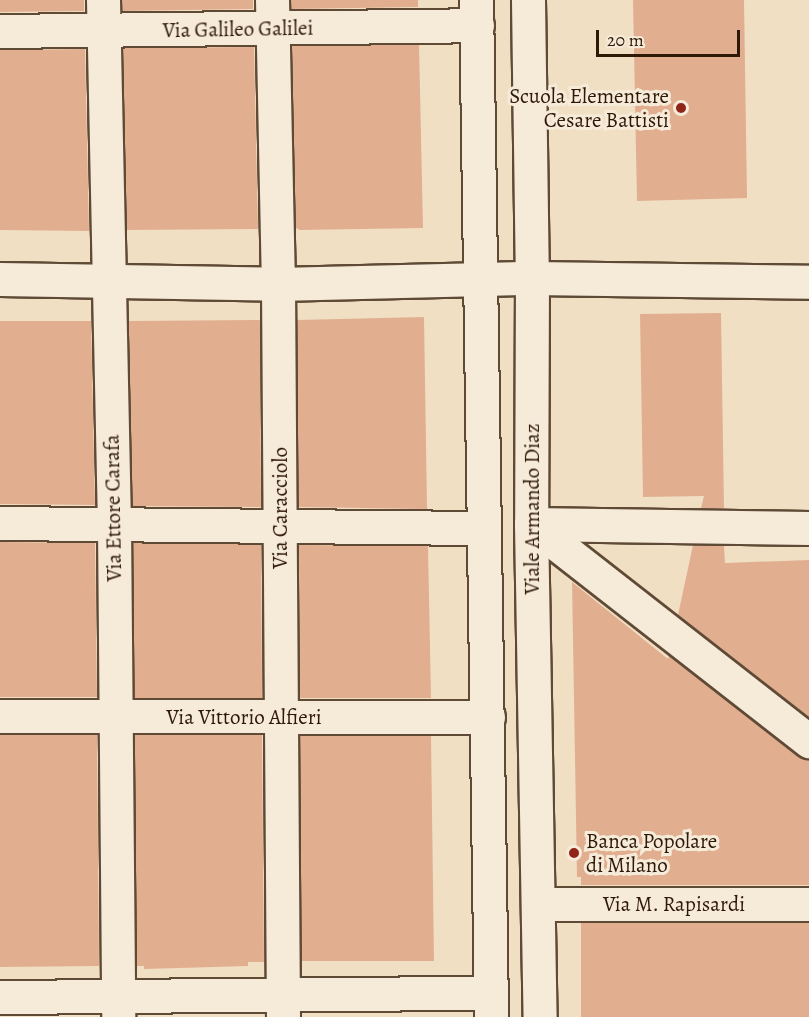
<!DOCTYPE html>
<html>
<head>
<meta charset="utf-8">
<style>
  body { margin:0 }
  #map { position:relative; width:809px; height:1017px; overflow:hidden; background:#f1dfc4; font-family:Alegreya,serif }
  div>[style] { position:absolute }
  .building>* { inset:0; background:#e1af90 }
  .roads { filter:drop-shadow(2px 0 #5f4a36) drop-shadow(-2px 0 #5f4a36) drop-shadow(0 2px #5f4a36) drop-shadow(0 -2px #5f4a36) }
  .minor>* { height:33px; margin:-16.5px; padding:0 16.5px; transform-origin:16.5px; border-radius:16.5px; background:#f6ead9 }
  .secondary>* { height:33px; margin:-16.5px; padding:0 16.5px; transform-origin:16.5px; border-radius:16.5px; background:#f6ead9 }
  .dots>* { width:16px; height:16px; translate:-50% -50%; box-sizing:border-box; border:3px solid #f6ead9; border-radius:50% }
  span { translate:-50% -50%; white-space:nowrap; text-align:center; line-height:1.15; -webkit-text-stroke:6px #f6ead9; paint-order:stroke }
  .street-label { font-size:21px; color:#2e1806 }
  .poi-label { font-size:21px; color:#2e1806 }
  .right { translate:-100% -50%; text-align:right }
  .left { translate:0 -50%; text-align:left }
  .scale { position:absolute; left:596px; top:30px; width:144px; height:27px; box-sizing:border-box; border:3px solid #2e1806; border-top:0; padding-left:8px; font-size:18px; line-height:21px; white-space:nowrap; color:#2e1806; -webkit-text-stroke:4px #f6ead9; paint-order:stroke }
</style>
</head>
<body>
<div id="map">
  <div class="building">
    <div style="clip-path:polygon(0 0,84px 0,84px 11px,0 12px)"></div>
    <div style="clip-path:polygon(122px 0,253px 0,253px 9px,122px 11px)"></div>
    <div style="clip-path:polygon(291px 0,418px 0,418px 7px,291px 9px)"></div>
    <div style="clip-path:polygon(633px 0,744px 0,747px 198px,637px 201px)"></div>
    <div style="clip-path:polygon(419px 44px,423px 228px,300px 230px,296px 228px,292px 46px)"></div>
    <div style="clip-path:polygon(254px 47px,258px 229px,127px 230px,123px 48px)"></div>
    <div style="clip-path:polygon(85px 49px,89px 231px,0 230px,0 50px)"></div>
    <div style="clip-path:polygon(721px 313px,724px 508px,701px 508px,704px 496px,643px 497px,640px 314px)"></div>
    <div style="clip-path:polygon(424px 317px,427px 509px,298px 507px,297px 320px)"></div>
    <div style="clip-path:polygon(260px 320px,261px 507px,132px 506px,128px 321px)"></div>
    <div style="clip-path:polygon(0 321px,91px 321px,95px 505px,0 504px)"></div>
    <div style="clip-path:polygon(0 542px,95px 543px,97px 697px,0 697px)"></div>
    <div style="clip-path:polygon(133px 543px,261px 544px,262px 698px,134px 698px)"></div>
    <div style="clip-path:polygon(299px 545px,428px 546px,431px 698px,300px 698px)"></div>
    <div style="clip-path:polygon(693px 545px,724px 546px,725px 563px,809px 560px,809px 717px,678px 615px)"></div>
    <div style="clip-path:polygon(572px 582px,668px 659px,669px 655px,797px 756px,809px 759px,809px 885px,581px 885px,581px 877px,577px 877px)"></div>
    <div style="clip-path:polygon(0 735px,97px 735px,99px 966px,0 967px)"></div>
    <div style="clip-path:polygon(134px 735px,262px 735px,264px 962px,248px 962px,248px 966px,144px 969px,144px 966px,136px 966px)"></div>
    <div style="clip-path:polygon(300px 735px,431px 736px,434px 961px,301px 961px)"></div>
    <div style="clip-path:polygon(581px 923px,809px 923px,809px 1017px,581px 1017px)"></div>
  </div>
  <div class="roads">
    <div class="minor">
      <div style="left:103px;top:0;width:525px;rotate:88.8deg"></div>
      <div style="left:114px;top:525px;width:492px;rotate:89.5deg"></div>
      <div style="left:272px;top:0;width:284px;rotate:88.8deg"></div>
      <div style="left:278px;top:284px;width:733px;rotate:89.61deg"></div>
      <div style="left:0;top:31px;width:477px;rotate:-0.7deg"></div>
      <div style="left:0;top:279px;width:278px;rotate:1deg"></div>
      <div style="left:278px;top:284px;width:254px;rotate:-1.4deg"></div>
      <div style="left:532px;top:278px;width:277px;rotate:0.8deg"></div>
      <div style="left:0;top:523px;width:484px;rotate:0.6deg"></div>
      <div style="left:531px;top:524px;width:353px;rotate:38deg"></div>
      <div style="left:531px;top:524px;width:278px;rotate:0.8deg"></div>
      <div style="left:0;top:716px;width:488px;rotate:0.1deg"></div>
      <div style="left:539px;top:904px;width:270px"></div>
      <div style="left:0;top:997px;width:491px;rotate:-0.5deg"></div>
    </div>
    <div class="secondary">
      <div style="left:476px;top:0;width:1017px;rotate:89.15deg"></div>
      <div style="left:528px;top:0;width:278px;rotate:89.2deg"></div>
      <div style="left:532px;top:278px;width:246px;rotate:90.2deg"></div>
      <div style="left:531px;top:524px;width:493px;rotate:89deg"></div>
    </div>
  </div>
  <div class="dots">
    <div style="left:681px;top:108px;background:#8f2418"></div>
    <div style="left:574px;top:853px;background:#8f2418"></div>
  </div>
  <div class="street-label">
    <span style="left:238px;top:29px;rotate:-1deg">Via Galileo Galilei</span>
    <span style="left:113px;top:508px;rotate:-91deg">Via Ettore Carafa</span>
    <span style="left:280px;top:508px;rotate:-90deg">Via Caracciolo</span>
    <span style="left:532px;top:509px;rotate:-90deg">Viale Armando Diaz</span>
    <span style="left:244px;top:717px">Via Vittorio Alfieri</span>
    <span style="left:674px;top:904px">Via M. Rapisardi</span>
  </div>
  <div class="poi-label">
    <span class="right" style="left:669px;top:108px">Scuola Elementare<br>Cesare Battisti</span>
    <span class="left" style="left:586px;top:853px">Banca Popolare<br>di Milano</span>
  </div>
  <div class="scale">20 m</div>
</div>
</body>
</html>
